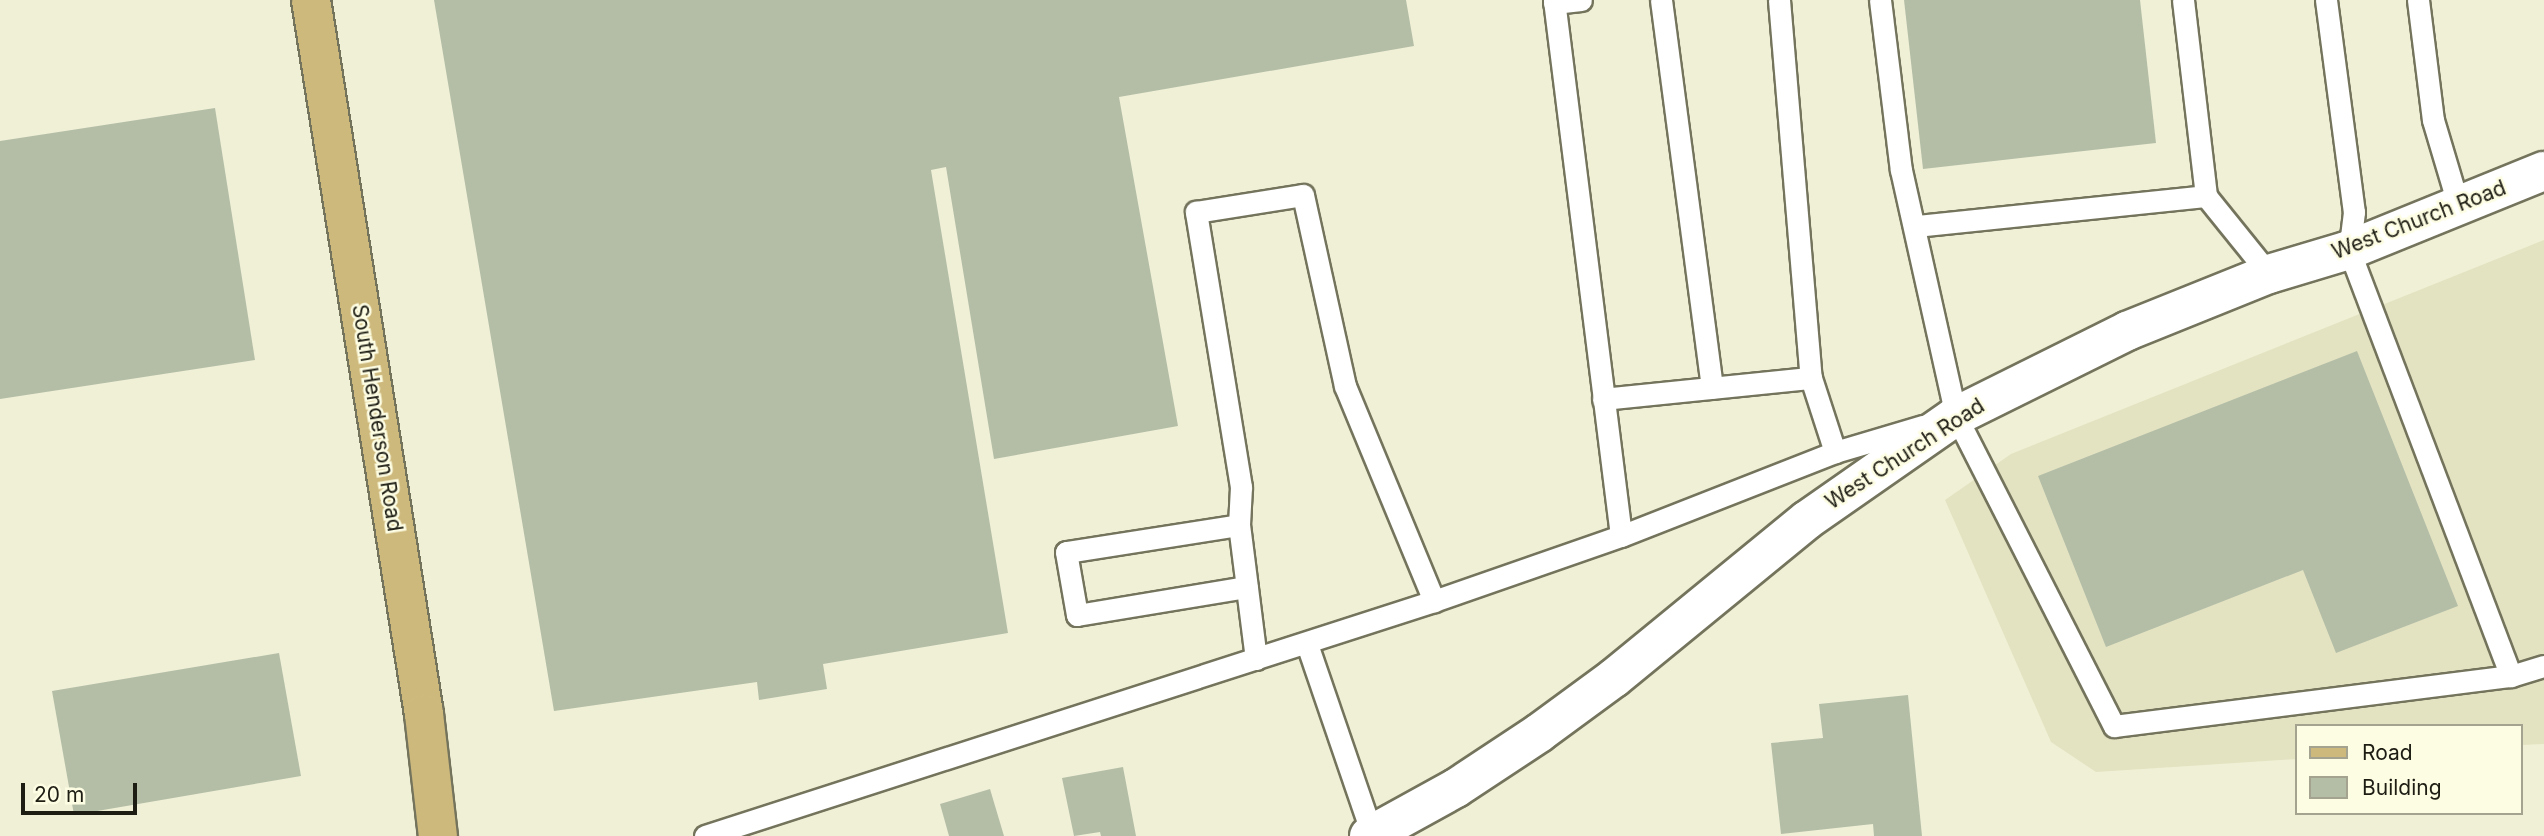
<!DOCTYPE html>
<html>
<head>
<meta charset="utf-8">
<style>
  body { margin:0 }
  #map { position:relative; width:2544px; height:836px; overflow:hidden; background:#f0f0d6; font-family:Inter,sans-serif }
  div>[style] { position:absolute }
  .built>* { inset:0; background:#e3e3c2 }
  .building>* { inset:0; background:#b4bea7 }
  .roads { filter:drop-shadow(2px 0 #74745d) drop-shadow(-2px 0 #74745d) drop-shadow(0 2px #74745d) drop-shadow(0 -2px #74745d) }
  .service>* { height:21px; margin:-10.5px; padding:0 10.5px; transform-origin:10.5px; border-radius:10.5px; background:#fff }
  .tertiary>* { height:38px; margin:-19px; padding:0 19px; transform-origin:19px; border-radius:19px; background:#fff }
  .primary>* { height:38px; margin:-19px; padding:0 19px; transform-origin:19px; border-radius:19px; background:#ceb97d }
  span { translate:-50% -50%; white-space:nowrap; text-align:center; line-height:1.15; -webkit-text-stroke:5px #fdfde3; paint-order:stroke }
  .street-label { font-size:21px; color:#1e1d14 }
  .legend { position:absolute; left:2295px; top:724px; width:228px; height:91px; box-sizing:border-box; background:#fdfde3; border:2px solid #a4a390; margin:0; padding:9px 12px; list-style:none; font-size:21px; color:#1e1d14 }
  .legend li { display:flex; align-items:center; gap:14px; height:35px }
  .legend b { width:35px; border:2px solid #a4a390 }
  .scale { position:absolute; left:21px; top:783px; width:116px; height:32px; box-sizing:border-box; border:4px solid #1e1d14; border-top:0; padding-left:9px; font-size:21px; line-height:24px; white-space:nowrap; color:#1e1d14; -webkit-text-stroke:5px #fdfde3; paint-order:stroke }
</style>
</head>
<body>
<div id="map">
  <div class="built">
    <div style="clip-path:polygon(2544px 240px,2544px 744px,2521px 745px,2521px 726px,2297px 726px,2297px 759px,2096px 772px,2051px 742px,1945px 500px,2011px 454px)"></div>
  </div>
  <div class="building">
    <div style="clip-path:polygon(434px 0,1406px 0,1414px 46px,1119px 97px,1178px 426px,994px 459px,946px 167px,931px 170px,1008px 633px,823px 664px,827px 689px,759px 700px,757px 682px,554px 711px)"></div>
    <div style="clip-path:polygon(1904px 0,2140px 0,2156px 143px,1923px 169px)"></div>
    <div style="clip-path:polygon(215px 108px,255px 360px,0 399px,0 141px)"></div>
    <div style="clip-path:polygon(2357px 351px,2458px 606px,2336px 653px,2303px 570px,2106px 647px,2038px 476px)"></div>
    <div style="clip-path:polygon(279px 653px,301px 776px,74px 815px,52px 691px)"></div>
    <div style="clip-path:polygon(1908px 695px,1922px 836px,1874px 836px,1873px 824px,1781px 834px,1771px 743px,1823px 738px,1819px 704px)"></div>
    <div style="clip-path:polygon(1123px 767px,1136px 836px,1101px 836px,1100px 832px,1074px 836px,1062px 778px)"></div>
    <div style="clip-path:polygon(990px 789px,1004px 836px,949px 836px,940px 804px)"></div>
  </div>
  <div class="roads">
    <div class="service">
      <div style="left:1554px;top:0;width:540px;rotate:82.87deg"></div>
      <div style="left:1661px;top:0;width:391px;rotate:82.5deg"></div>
      <div style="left:1779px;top:0;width:379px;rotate:85.2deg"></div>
      <div style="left:1811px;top:378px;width:78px;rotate:72deg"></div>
      <div style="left:1880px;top:0;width:171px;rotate:83deg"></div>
      <div style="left:1901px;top:170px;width:252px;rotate:77.4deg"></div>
      <div style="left:1956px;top:416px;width:348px;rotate:63deg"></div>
      <div style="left:2114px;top:726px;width:400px;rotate:-7.2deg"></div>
      <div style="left:2511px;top:676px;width:34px;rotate:-17deg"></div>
      <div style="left:2183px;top:0;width:197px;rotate:83.3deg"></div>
      <div style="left:2206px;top:196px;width:100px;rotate:51.1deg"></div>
      <div style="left:2326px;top:0;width:214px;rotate:82.5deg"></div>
      <div style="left:2354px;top:212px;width:38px;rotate:97deg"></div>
      <div style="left:2349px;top:250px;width:456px;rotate:69.2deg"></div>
      <div style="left:2418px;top:0;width:121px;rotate:82.9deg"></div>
      <div style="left:2433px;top:120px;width:91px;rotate:73.4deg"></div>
      <div style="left:1554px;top:3px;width:27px;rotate:-6deg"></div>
      <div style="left:1916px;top:226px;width:292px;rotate:-5.9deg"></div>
      <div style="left:1603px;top:399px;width:209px;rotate:-5.8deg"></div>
      <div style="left:1239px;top:525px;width:175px;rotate:171.1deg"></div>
      <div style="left:1066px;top:552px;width:64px;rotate:80.1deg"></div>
      <div style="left:1077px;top:615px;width:172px;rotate:-9.4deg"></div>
      <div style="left:1307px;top:644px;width:201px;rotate:71.1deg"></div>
      <div style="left:1256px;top:659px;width:135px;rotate:-97.2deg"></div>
      <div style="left:1239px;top:525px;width:38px;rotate:-87deg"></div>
      <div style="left:1241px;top:487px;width:279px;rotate:-99.3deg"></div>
      <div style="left:1196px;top:212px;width:108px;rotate:-9deg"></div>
      <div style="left:1303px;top:195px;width:196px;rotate:77.6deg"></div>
      <div style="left:1345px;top:386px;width:233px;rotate:67.5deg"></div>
      <div style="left:705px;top:836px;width:766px;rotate:-17.87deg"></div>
      <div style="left:1434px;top:601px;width:198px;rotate:-19.2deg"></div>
      <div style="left:1621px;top:536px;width:230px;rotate:-21.4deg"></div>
      <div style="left:1835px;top:452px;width:92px;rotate:-16.5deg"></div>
    </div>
    <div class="tertiary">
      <div style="left:1369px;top:836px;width:99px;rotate:-28.9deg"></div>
      <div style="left:1456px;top:788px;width:100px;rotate:-33.5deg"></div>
      <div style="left:1539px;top:733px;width:93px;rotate:-36.3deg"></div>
      <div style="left:1614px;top:678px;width:249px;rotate:-39.3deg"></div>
      <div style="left:1807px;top:520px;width:182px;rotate:-34.9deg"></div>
      <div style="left:1956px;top:416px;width:191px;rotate:-26.4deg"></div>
      <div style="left:2127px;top:331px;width:153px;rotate:-21.9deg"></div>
      <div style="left:2269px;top:274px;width:84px;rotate:-16.7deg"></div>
      <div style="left:2349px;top:250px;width:210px;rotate:-22.1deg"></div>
    </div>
    <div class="primary">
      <div style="left:311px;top:0;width:723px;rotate:81.01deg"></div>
      <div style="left:424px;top:714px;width:123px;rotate:83.5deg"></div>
    </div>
  </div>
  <div class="street-label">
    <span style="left:2419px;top:220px;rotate:-21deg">West Church Road</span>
    <span style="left:377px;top:418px;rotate:81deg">South Henderson Road</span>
    <span style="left:1905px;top:454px;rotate:-33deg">West Church Road</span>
  </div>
  <ul class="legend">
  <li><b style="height:9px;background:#ceb97d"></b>Road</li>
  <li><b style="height:19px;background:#b4bea7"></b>Building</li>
  </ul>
  <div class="scale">20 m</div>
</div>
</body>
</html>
